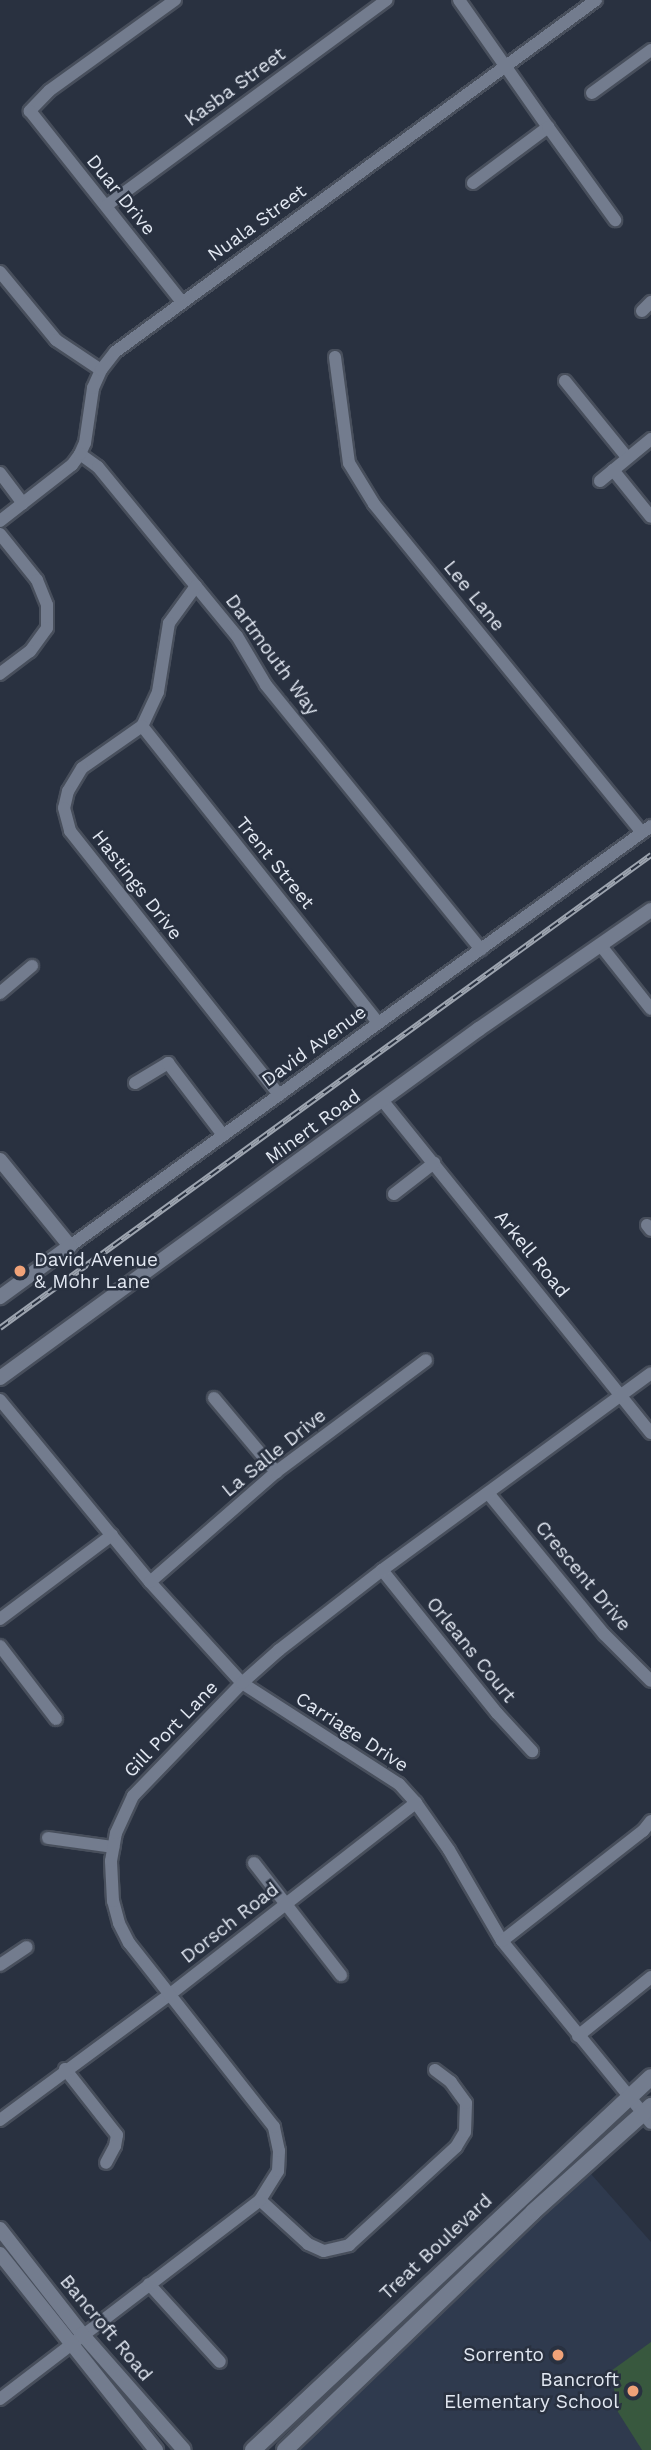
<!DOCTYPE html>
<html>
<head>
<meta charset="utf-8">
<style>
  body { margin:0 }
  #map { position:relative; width:651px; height:2450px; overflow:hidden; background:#293140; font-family:"Work Sans",sans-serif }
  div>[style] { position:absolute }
  .built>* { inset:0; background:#2f3a4e }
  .green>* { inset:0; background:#38583e }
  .roads { filter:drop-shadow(2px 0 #484f5c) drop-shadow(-2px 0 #484f5c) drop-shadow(0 2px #484f5c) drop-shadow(0 -2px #484f5c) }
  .minor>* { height:12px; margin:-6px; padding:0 6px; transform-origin:6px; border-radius:6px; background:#737c8e }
  .tertiary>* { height:14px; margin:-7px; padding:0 7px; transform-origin:7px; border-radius:7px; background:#737c8e }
  .secondary>* { height:16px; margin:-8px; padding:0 8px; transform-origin:8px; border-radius:8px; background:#737c8e }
  .rail>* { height:6px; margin-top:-3px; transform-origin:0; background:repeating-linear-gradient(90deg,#293140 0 10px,#9da4af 0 20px); box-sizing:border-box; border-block:2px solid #9da4af }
  .dots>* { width:19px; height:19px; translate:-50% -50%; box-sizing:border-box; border:4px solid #293140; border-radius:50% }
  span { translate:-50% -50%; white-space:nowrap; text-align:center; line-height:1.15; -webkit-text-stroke:5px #293140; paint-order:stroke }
  .street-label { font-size:19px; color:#e2e8f2 }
  .poi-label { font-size:19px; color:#e2e8f2 }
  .left { translate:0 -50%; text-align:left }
  .right { translate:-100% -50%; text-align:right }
</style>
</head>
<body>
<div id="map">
  <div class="built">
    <div style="clip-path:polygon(584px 2166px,651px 2242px,651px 2450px,285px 2450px)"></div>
  </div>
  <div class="green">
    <div style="clip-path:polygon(651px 2342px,651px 2450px,642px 2450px,618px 2412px,611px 2371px)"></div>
  </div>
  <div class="roads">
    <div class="minor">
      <div style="left:175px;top:0;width:155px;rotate:144.2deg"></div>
      <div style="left:49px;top:91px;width:28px;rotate:134deg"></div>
      <div style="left:30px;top:111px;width:244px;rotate:51.5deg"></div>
      <div style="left:459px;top:0;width:155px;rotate:55deg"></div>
      <div style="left:592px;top:93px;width:73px;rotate:-36.1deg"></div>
      <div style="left:473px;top:183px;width:94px;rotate:-36.7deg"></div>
      <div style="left:548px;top:127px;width:115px;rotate:54.2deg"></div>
      <div style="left:106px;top:206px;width:348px;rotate:-36.3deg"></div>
      <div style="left:0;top:272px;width:88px;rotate:50.5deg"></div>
      <div style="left:56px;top:340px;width:54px;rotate:33.7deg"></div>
      <div style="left:642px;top:311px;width:13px;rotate:-45deg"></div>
      <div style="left:335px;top:357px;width:107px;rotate:82.5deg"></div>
      <div style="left:349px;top:463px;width:48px;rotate:58.6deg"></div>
      <div style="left:374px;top:504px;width:424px;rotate:50.8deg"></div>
      <div style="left:565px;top:381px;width:97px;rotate:50.9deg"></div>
      <div style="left:80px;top:454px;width:22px;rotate:36deg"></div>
      <div style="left:98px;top:467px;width:219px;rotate:50.6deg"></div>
      <div style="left:237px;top:636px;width:57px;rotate:59.4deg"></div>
      <div style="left:266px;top:685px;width:341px;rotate:50.9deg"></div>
      <div style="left:613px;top:470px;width:60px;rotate:51deg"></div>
      <div style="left:0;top:473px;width:38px;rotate:53deg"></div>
      <div style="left:600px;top:481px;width:66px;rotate:-39.5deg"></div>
      <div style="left:0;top:521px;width:91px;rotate:-37.9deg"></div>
      <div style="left:72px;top:465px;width:14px;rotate:-54deg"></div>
      <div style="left:80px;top:454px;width:12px;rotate:-66deg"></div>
      <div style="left:85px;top:443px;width:56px;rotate:-81.7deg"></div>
      <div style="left:93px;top:388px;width:20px;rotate:-66deg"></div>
      <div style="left:101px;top:370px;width:23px;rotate:-52deg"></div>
      <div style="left:115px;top:352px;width:596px;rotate:-36.2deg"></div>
      <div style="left:0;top:534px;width:59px;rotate:51.2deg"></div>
      <div style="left:37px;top:580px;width:27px;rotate:68deg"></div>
      <div style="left:47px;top:605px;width:23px;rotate:90deg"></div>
      <div style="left:47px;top:628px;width:29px;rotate:126deg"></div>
      <div style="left:30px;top:651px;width:38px;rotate:143deg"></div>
      <div style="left:196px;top:586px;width:46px;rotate:126.1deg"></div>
      <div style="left:169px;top:623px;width:70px;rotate:99.1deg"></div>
      <div style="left:158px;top:692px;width:38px;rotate:115deg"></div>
      <div style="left:142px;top:726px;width:73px;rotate:145deg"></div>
      <div style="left:82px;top:768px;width:27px;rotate:121deg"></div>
      <div style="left:68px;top:791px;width:17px;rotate:103deg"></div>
      <div style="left:64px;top:808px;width:24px;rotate:75deg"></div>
      <div style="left:70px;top:831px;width:337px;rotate:51.6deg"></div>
      <div style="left:142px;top:726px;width:379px;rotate:51.5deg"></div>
      <div style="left:601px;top:946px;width:80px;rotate:51.6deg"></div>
      <div style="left:0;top:993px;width:42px;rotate:-40.2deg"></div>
      <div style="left:135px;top:1083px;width:39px;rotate:-31deg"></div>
      <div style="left:168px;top:1063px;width:91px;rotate:52.6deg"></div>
      <div style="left:382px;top:1100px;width:428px;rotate:51.1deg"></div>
      <div style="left:394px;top:1194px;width:51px;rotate:-37.8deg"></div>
      <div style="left:647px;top:1225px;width:6px;rotate:51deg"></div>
      <div style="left:70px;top:1246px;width:717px;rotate:-35.86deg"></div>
      <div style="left:214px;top:1398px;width:97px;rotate:50deg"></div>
      <div style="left:0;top:1400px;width:236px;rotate:50.5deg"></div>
      <div style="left:150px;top:1582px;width:137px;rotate:47.7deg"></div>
      <div style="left:242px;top:1683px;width:187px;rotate:32.8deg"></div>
      <div style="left:399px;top:1784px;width:25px;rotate:48deg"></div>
      <div style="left:416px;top:1803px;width:57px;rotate:54.9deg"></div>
      <div style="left:449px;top:1850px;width:105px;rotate:59.8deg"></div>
      <div style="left:502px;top:1941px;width:235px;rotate:50.7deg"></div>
      <div style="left:488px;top:1493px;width:183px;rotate:50.6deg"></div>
      <div style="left:604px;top:1634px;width:66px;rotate:45deg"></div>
      <div style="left:382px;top:1570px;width:184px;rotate:51.2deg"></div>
      <div style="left:497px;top:1713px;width:52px;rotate:47.4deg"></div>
      <div style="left:150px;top:1582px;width:167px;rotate:-41.1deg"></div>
      <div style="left:276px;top:1472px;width:187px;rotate:-36.7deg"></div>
      <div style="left:0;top:1619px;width:140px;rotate:-36.9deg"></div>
      <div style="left:0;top:1646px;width:92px;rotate:52.5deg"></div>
      <div style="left:48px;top:1838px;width:66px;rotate:7.9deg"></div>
      <div style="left:254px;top:1863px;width:142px;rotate:52.2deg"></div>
      <div style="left:502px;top:1941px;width:179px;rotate:-38deg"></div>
      <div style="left:643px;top:1831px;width:13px;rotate:-51deg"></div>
      <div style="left:0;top:1965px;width:32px;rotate:-34deg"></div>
      <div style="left:578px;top:2036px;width:94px;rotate:-38.9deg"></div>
      <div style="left:65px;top:2069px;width:84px;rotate:51.8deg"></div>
      <div style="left:117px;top:2135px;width:11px;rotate:100deg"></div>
      <div style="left:115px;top:2146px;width:19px;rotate:118deg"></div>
      <div style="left:0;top:2120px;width:210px;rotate:-36.5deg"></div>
      <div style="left:169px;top:1995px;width:313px;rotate:-37.9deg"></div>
      <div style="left:260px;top:2200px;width:65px;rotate:42.5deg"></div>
      <div style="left:308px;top:2244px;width:17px;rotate:24deg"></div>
      <div style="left:324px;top:2251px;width:26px;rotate:-13deg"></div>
      <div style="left:349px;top:2245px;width:145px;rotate:-42.5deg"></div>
      <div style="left:456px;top:2147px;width:17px;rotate:-59deg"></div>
      <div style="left:465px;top:2132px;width:29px;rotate:-88deg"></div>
      <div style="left:466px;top:2103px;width:26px;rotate:-126deg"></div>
      <div style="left:451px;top:2082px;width:20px;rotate:-143deg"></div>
      <div style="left:149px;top:2284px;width:105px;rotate:47.7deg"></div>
      <div style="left:0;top:2399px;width:327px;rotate:-37.4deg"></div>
      <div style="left:260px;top:2200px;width:34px;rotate:-58deg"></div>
      <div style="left:278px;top:2171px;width:20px;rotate:-87deg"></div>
      <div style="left:279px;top:2151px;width:25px;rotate:-102deg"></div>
      <div style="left:274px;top:2127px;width:234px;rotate:-128.2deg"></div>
      <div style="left:129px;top:1943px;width:22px;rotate:-117deg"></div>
      <div style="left:119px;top:1923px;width:23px;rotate:-105deg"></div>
      <div style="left:113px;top:1901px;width:40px;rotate:-92.9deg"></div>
      <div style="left:111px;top:1861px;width:28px;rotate:-80deg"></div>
      <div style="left:116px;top:1833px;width:41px;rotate:-65.3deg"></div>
      <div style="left:133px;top:1796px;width:157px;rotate:-46deg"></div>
      <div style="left:242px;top:1683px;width:50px;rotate:-41.7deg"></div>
      <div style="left:279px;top:1650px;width:130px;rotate:-37.8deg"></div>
      <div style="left:382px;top:1570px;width:333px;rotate:-36.2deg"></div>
    </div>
    <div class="tertiary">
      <div style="left:0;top:1160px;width:111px;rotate:50.9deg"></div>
      <div style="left:70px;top:1246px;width:87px;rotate:143.9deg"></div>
      <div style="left:0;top:1378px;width:593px;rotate:-36.08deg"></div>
      <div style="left:479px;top:1029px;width:209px;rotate:-34.7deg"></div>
      <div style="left:0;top:2229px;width:133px;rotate:52deg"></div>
      <div style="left:82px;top:2334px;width:154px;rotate:48.7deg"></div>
      <div style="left:0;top:2254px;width:251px;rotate:51.5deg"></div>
    </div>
    <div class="secondary">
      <div style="left:253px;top:2450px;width:545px;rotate:-43.14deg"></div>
      <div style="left:285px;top:2450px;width:344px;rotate:-43.8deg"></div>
      <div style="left:533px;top:2212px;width:159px;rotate:-41.9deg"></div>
    </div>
  </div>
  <div class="rail">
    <div style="left:0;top:1328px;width:805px;rotate:-36deg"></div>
  </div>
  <div class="dots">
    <div style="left:20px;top:1271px;background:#f0a278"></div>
    <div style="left:558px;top:2355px;background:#f0a278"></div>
    <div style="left:633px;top:2391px;background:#f0a278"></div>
  </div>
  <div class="street-label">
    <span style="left:235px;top:87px;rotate:-36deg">Kasba Street</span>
    <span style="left:121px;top:195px;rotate:51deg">Duar Drive</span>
    <span style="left:257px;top:223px;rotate:-36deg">Nuala Street</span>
    <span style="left:474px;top:596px;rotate:51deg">Lee Lane</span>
    <span style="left:272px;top:655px;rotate:54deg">Dartmouth Way</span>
    <span style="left:275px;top:863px;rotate:51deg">Trent Street</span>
    <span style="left:137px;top:885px;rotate:52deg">Hastings Drive</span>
    <span style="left:314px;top:1046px;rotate:-36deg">David Avenue</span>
    <span style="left:313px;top:1127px;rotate:-36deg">Minert Road</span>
    <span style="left:532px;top:1254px;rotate:51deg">Arkell Road</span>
    <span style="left:274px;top:1453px;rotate:-39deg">La Salle Drive</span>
    <span style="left:583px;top:1576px;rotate:50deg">Crescent Drive</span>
    <span style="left:471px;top:1650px;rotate:51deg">Orleans Court</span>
    <span style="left:171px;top:1729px;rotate:-46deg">Gill Port Lane</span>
    <span style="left:352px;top:1732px;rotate:33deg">Carriage Drive</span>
    <span style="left:230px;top:1923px;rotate:-38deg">Dorsch Road</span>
    <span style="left:436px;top:2247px;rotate:-43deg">Treat Boulevard</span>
    <span style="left:106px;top:2328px;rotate:50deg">Bancroft Road</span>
  </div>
  <div class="poi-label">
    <span class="left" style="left:34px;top:1271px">David Avenue<br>&amp; Mohr Lane</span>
    <span class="right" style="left:544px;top:2355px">Sorrento</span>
    <span class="right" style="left:619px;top:2391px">Bancroft<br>Elementary School</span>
  </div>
</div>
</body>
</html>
